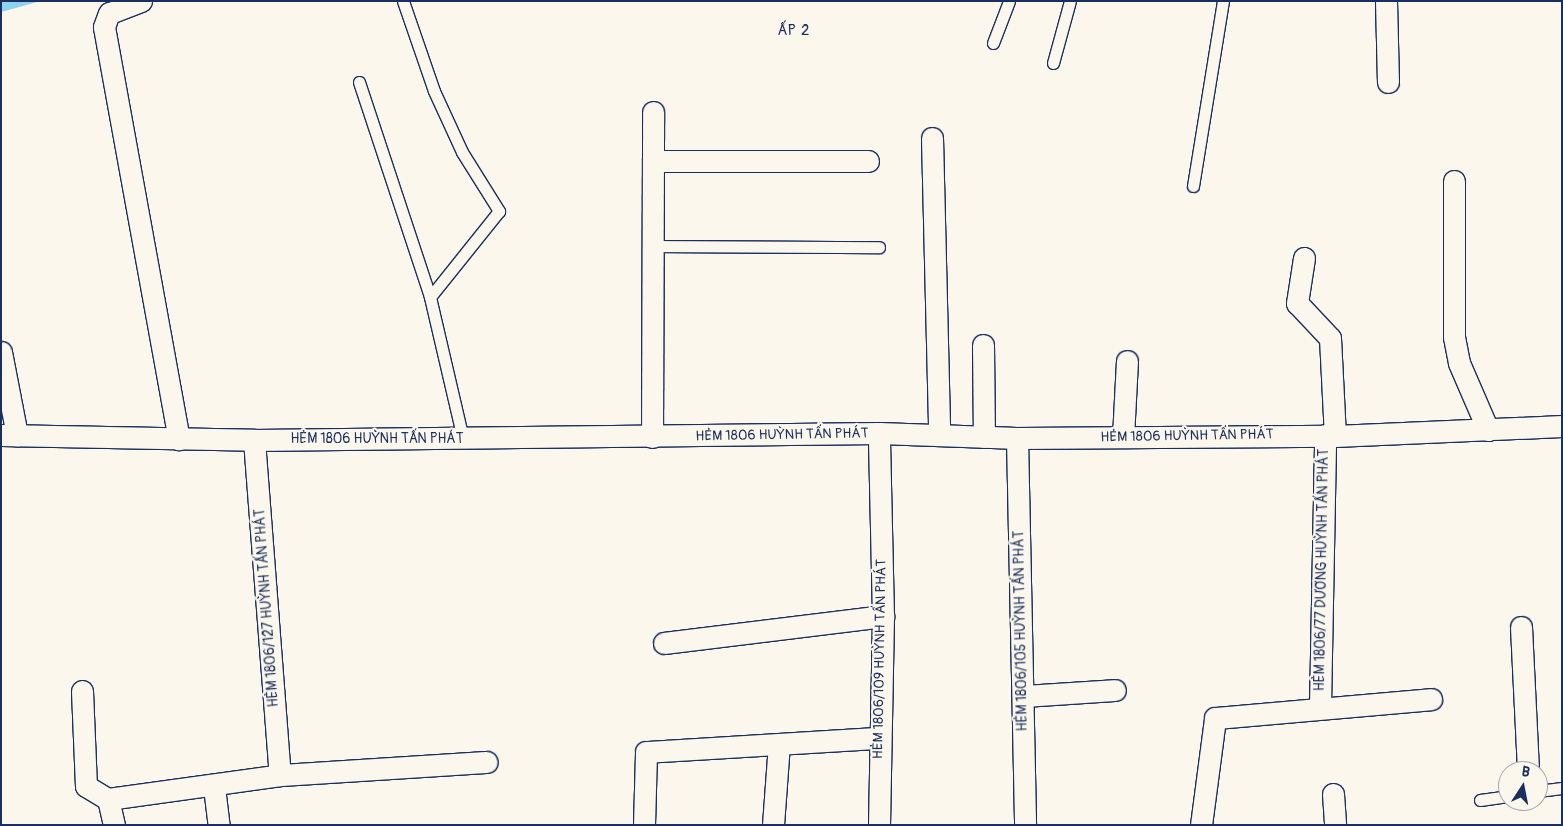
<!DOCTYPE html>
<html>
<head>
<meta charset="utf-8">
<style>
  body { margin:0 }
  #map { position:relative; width:1563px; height:826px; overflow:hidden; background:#fbf7ec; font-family:Pangolin,sans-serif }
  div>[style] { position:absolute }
  .water>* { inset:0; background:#8dd2ee }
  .roads { filter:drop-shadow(1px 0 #1b2f5e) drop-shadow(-1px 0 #1b2f5e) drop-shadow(0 1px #1b2f5e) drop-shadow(0 -1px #1b2f5e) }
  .lane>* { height:11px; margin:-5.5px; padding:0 5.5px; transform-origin:5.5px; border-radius:5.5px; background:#fbf7ec }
  .street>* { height:21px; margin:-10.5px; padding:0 10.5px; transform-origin:10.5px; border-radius:10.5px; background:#fbf7ec }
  span { translate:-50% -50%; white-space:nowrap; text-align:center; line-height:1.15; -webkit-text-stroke:4px #fbf7ec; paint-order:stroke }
  .street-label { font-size:14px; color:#1b2f5e }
  .neighbourhood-label { font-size:15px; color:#1b2f5e; letter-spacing:1px }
  .frame { position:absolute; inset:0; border:2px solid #1b2f5e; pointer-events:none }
  .north { position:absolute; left:1498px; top:761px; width:50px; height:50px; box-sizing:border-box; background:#fbf7ec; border:1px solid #a1a7b3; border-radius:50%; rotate:11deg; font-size:14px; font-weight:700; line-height:20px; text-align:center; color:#1b2f5e }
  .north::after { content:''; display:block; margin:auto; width:18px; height:22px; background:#1b2f5e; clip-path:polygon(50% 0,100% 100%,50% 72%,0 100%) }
</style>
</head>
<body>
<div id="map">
  <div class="water">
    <div style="clip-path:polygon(1px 1px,41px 1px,1px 12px)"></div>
  </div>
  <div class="roads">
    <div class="lane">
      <div style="left:403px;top:1px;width:95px;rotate:71deg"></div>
      <div style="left:434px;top:91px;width:67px;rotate:65.3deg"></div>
      <div style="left:462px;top:152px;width:70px;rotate:57.9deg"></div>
      <div style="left:499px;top:211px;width:110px;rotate:128.7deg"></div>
      <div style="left:993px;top:43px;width:45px;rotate:-69.1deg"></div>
      <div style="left:1053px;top:63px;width:64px;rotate:-74.7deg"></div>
      <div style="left:359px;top:82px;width:226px;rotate:71.7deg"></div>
      <div style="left:430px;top:297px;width:146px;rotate:76.9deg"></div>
      <div style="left:1193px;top:186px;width:187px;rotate:-80.8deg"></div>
      <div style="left:653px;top:246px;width:226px;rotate:0.3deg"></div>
      <div style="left:1538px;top:791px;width:24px;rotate:-7deg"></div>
      <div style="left:1480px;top:800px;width:28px;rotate:-8deg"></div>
    </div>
    <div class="street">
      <div style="left:141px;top:1px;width:34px;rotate:159deg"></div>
      <div style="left:109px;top:13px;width:15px;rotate:110deg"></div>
      <div style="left:104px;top:27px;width:419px;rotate:79.7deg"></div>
      <div style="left:1386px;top:1px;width:81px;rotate:88.6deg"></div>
      <div style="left:932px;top:138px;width:297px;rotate:88.6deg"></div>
      <div style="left:653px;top:161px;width:215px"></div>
      <div style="left:1454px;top:181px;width:156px;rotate:90deg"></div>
      <div style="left:1454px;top:337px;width:26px;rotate:79deg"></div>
      <div style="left:1459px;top:363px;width:73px;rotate:66.6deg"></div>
      <div style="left:1304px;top:258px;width:46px;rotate:98.8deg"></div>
      <div style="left:1297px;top:303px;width:48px;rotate:46.7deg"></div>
      <div style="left:1330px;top:338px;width:98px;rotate:87.1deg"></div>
      <div style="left:983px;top:345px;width:92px;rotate:89.4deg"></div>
      <div style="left:1px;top:352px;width:85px;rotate:79.1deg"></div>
      <div style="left:1px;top:435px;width:253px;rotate:1.1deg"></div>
      <div style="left:254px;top:440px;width:625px;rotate:-0.64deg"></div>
      <div style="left:879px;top:433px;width:138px;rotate:2.1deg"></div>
      <div style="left:1017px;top:438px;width:318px;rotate:-0.4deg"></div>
      <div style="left:1335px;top:436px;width:227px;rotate:-2.5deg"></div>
      <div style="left:652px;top:437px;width:325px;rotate:-89.8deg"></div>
      <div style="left:1123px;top:437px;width:76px;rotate:-87deg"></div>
      <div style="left:1017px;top:438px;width:387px;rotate:88.8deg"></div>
      <div style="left:254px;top:440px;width:336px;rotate:85.6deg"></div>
      <div style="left:1521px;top:627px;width:144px;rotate:87.2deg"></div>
      <div style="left:664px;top:643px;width:221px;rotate:-7deg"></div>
      <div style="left:82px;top:691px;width:95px;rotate:87.6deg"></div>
      <div style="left:86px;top:786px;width:26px;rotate:31deg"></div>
      <div style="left:108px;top:799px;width:27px;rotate:77deg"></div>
      <div style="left:1023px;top:696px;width:92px;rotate:-3.7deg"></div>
      <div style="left:1320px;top:706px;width:271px;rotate:-88.9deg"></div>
      <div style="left:214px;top:787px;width:38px;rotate:83deg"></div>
      <div style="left:1333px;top:794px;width:31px;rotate:86deg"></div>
      <div style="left:108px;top:799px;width:174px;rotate:-7.9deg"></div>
      <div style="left:280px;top:775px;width:207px;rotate:-3.6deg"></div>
      <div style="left:644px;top:825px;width:73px;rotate:-88.4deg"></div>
      <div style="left:646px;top:752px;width:232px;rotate:-3.5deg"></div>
      <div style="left:773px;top:825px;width:81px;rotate:-85.8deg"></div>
      <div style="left:879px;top:825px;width:209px;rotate:-88.9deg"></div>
      <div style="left:883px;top:616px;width:183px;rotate:-91.3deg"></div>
      <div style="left:1201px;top:825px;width:108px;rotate:-82.5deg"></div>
      <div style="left:1215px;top:718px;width:217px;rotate:-5deg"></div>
    </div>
  </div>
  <div class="street-label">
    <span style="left:782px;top:435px;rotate:-1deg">HẺM 1806 HUỲNH TẤN PHÁT</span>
    <span style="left:1187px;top:436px;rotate:-1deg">HẺM 1806 HUỲNH TẤN PHÁT</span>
    <span style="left:377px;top:439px">HẺM 1806 HUỲNH TẤN PHÁT</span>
    <span style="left:1322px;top:570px;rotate:-89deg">HẺM 1806/77 DƯƠNG HUỲNH TẤN PHÁT</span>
    <span style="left:267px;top:608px;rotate:-94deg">HẺM 1806/127 HUỲNH TẤN PHÁT</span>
    <span style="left:1021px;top:631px;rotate:-91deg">HẺM 1806/105 HUỲNH TẤN PHÁT</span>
    <span style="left:880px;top:659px;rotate:-89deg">HẺM 1806/109 HUỲNH TẤN PHÁT</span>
  </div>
  <div class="neighbourhood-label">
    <span style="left:794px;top:31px">ẤP 2</span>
  </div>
  <div class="frame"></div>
  <div class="north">B</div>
</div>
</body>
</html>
